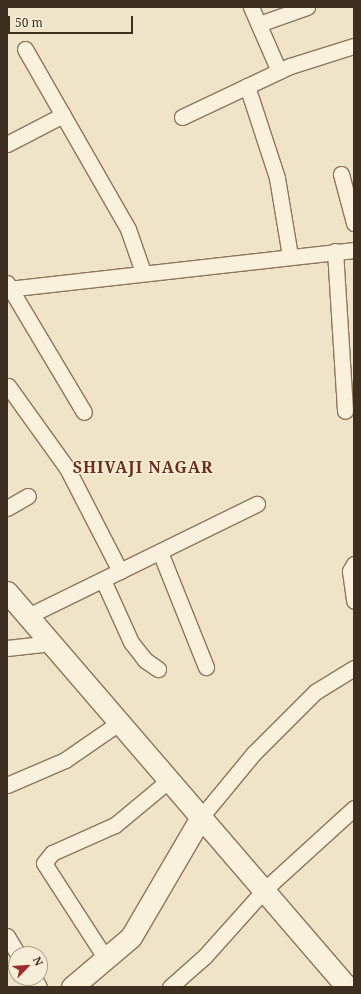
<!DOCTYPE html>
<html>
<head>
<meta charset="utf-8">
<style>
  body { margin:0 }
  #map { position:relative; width:361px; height:994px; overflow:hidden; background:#f0e4c8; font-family:"Noto Serif",serif }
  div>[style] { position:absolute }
  .roads { filter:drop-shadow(1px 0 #8d765c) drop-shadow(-1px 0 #8d765c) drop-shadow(0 1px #8d765c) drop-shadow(0 -1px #8d765c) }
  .street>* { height:15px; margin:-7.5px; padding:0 7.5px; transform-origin:7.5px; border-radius:7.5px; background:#faf1dc }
  .secondary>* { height:21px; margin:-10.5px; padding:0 10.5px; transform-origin:10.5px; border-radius:10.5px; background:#faf1dc }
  span { translate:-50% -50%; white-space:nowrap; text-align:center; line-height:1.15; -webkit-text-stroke:3px #f7eed8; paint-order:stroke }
  .district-label { font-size:16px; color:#6b2e1e; font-weight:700; letter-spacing:1px }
  .frame { position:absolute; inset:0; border:8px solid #3d2e20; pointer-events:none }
  .north { position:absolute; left:8px; top:946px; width:40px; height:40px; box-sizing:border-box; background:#f7eed8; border:1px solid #ada18e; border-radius:50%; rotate:65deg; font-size:11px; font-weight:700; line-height:16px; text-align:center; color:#3d2e20 }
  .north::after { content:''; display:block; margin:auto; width:14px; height:18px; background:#9e2a2b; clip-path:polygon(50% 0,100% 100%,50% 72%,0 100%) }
  .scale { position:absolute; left:8px; top:16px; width:125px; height:18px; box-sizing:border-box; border:2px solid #3d2e20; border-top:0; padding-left:5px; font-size:12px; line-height:14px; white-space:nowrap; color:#3d2e20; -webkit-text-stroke:3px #f7eed8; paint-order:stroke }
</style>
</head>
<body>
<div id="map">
  <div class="roads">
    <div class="street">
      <div style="left:251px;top:7px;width:70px;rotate:66.4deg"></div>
      <div style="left:259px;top:24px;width:51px;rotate:-19.5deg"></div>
      <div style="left:25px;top:49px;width:207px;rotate:60.2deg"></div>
      <div style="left:128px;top:229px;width:46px;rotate:70.8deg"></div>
      <div style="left:247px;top:86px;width:97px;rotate:71.9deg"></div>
      <div style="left:277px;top:178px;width:79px;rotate:80.5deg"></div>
      <div style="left:182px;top:117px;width:119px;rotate:-25.3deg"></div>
      <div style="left:290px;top:66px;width:67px;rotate:-17.4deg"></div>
      <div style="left:7px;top:144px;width:63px;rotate:-27.4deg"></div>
      <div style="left:341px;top:174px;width:51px;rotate:75.1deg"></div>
      <div style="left:335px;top:251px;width:160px;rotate:86.4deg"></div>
      <div style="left:7px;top:283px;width:150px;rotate:59.2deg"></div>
      <div style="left:7px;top:289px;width:349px;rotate:-6.4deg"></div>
      <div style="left:8px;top:386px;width:101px;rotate:54.3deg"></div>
      <div style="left:67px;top:468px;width:116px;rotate:62.8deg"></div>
      <div style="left:7px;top:508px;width:24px;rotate:-30deg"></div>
      <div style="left:160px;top:552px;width:124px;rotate:68.2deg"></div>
      <div style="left:354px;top:564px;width:8px;rotate:120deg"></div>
      <div style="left:350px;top:571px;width:30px;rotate:82deg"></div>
      <div style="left:103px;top:580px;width:68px;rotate:65.7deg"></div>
      <div style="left:131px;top:642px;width:23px;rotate:52deg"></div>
      <div style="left:145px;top:660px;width:16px;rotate:35deg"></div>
      <div style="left:28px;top:616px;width:255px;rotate:-26.1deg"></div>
      <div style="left:7px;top:648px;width:45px;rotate:-6.3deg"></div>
      <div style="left:7px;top:785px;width:63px;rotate:-23.3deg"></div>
      <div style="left:65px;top:760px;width:67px;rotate:-34.6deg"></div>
      <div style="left:201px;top:817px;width:83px;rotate:-50.4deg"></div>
      <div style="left:254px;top:753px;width:86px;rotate:-45deg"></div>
      <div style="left:315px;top:692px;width:46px;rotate:-31.6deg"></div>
      <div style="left:7px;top:936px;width:21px;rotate:59deg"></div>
      <div style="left:106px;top:959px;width:114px;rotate:-122.9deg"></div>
      <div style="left:44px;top:863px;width:13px;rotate:-51deg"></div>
      <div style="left:52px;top:853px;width:69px;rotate:-24deg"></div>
      <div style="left:115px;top:825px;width:70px;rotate:-39.8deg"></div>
      <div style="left:34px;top:978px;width:10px;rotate:61deg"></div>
      <div style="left:170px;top:987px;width:47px;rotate:-41.5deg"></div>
      <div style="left:205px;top:956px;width:89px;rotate:-48.2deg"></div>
      <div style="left:264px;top:890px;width:122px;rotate:-42.3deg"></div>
    </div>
    <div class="secondary">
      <div style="left:7px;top:592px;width:521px;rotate:49.28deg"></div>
      <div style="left:72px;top:987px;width:77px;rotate:-40.3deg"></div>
      <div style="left:131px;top:937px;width:139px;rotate:-59.7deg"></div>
    </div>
  </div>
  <div class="district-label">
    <span style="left:143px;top:467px">SHIVAJI NAGAR</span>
  </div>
  <div class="frame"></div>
  <div class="north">N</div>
  <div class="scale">50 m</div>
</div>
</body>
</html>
